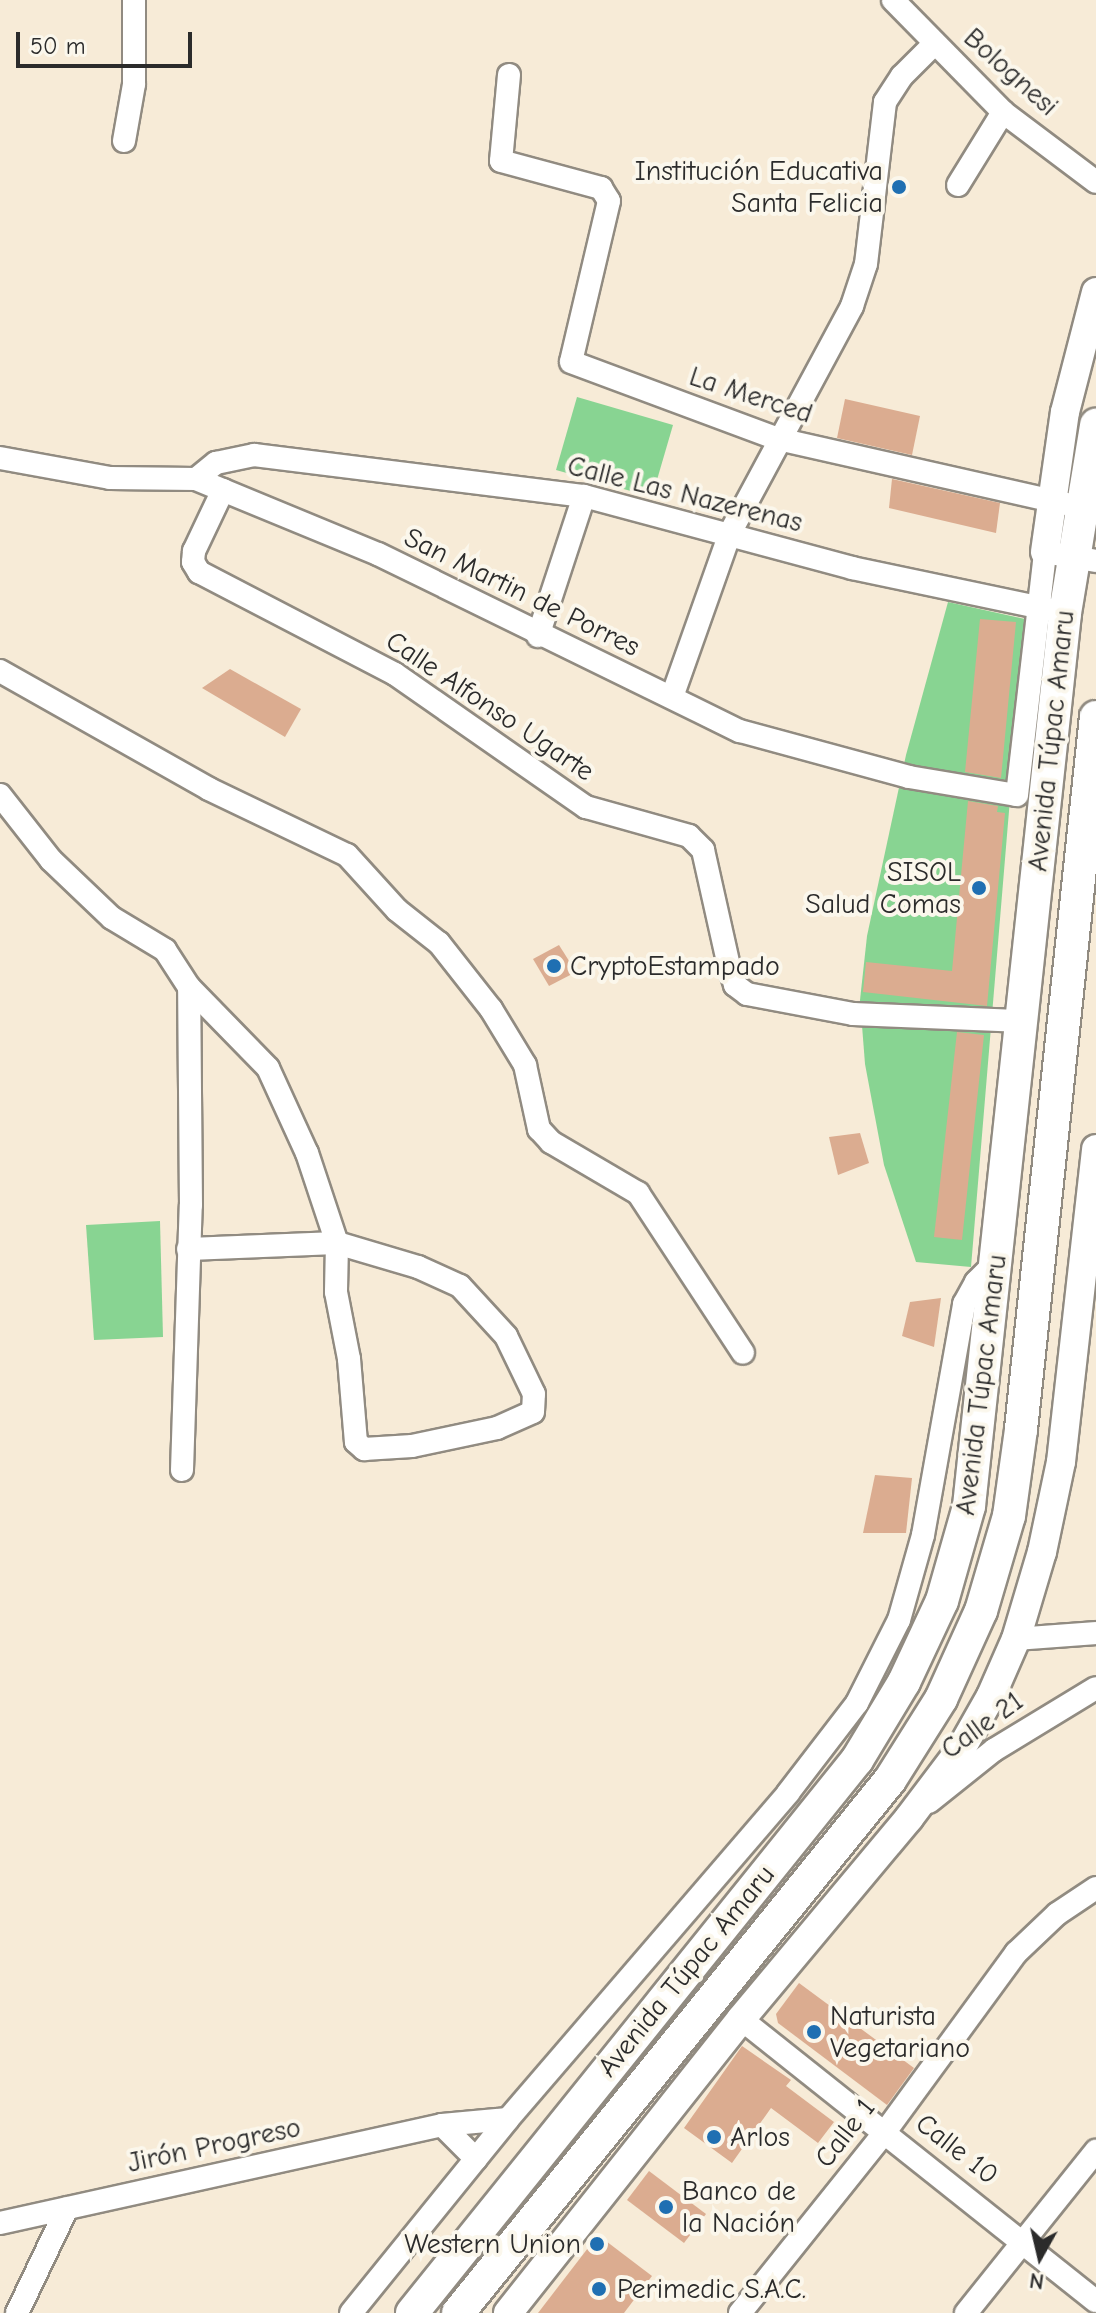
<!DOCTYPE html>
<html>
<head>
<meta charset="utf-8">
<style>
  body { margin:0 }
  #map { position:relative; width:1096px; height:2313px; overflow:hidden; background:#f7ebd7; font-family:"Comic Neue",sans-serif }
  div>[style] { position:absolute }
  .green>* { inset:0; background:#88d492 }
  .building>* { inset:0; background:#dbac90 }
  .roads { filter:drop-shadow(2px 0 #918b81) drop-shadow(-2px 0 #918b81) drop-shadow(0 2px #918b81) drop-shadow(0 -2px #918b81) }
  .minor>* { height:22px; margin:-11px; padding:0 11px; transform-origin:11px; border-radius:11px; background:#fff }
  .major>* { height:28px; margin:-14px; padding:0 14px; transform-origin:14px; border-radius:14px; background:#fff }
  .highway>* { height:32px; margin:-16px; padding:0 16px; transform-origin:16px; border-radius:16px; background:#fff }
  .dots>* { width:22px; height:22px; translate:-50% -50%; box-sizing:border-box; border:4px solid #fbf7ec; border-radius:50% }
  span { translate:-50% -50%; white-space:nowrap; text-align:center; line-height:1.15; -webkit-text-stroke:8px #fbf7ec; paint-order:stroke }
  .street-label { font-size:28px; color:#2b2b2b }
  .poi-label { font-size:28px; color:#2b2b2b }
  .right { translate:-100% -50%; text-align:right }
  .left { translate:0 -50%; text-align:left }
  .north { position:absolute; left:1000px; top:2217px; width:80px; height:80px; -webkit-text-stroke:6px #fbf7ec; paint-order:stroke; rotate:188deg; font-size:22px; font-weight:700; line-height:32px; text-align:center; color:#2b2b2b }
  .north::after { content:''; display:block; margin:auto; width:28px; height:36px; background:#2b2b2b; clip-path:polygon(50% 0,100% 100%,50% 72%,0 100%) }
  .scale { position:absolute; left:16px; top:32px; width:176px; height:36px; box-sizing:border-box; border:4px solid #2b2b2b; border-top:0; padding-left:10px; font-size:24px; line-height:28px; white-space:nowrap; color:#2b2b2b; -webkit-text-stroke:6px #fbf7ec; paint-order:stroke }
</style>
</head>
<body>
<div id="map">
  <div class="green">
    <div style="clip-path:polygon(577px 397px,673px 425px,652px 497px,556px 470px)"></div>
    <div style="clip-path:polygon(948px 602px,1025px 619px,971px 1267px,916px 1262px,884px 1165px,865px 1064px,860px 1000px,867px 936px,906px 755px)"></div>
    <div style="clip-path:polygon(160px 1221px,163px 1337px,94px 1340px,86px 1225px)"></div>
  </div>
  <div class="building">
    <div style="clip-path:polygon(845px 399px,920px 416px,912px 455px,837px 438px)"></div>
    <div style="clip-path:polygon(892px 479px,1000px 503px,996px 533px,889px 508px)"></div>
    <div style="clip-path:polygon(980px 619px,1016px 622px,1001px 778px,965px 772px)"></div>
    <div style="clip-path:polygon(230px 669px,301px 709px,285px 737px,202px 688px)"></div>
    <div style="clip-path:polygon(968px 801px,998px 806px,997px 812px,1005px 813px,987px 1006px,863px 992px,866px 962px,952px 971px)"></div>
    <div style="clip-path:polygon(559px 945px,576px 972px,549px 986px,533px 959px)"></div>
    <div style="clip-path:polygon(957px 1032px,984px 1035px,962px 1240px,934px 1237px)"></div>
    <div style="clip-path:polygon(860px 1133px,869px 1163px,838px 1175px,829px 1137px)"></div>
    <div style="clip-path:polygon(941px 1298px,934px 1347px,902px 1336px,910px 1302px)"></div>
    <div style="clip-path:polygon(875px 1475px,912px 1478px,906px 1533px,863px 1533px)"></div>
    <div style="clip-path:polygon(799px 1983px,914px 2068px,887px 2105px,778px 2023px,776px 2014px)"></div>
    <div style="clip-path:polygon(742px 2046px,791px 2080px,786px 2086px,834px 2122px,818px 2143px,771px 2108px,732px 2163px,684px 2128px)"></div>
    <div style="clip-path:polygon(649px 2171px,706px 2214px,684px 2243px,627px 2200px)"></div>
    <div style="clip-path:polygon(598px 2235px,652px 2276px,624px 2313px,538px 2313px)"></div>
  </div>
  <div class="roads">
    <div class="minor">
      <div style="left:893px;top:0;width:157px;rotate:45.5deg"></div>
      <div style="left:1003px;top:112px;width:116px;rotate:37deg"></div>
      <div style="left:509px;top:75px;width:86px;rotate:95.3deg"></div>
      <div style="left:501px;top:161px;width:104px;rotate:15.1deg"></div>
      <div style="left:601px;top:188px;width:15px;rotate:58deg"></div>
      <div style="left:609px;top:201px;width:165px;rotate:103.3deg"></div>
      <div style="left:571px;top:362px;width:221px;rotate:20.4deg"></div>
      <div style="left:778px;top:439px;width:296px;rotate:12.7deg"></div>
      <div style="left:124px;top:141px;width:58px;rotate:-80deg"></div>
      <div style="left:134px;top:84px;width:84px;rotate:-90deg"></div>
      <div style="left:958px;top:185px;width:86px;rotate:-58.3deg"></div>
      <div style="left:0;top:458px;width:112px;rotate:10.3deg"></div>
      <div style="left:110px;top:478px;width:86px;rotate:0.7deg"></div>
      <div style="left:196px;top:479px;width:197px;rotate:22.4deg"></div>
      <div style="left:378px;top:554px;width:403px;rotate:26.1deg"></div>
      <div style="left:740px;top:731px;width:175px;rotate:15.2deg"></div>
      <div style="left:909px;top:777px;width:109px;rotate:9.5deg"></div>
      <div style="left:1017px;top:795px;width:245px;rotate:-83.4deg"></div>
      <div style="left:1045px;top:552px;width:52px;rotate:10deg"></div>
      <div style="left:196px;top:479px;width:26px;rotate:-39deg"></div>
      <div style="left:216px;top:463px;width:39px;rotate:-12deg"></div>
      <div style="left:254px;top:455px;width:333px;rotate:7.1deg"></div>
      <div style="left:584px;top:496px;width:278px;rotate:15deg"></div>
      <div style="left:852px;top:568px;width:204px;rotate:11.9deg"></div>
      <div style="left:223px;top:490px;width:68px;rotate:115.4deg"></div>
      <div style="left:194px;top:551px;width:11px;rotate:95deg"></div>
      <div style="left:193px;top:562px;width:12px;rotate:59deg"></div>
      <div style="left:199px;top:572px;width:221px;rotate:27.5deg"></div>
      <div style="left:395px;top:674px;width:233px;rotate:34.9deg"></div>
      <div style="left:586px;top:807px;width:107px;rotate:15.7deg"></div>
      <div style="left:689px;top:836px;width:20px;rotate:45deg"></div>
      <div style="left:703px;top:850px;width:119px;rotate:77.4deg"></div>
      <div style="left:729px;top:966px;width:20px;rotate:72deg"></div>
      <div style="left:735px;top:985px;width:15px;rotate:37deg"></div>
      <div style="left:747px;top:994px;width:108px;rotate:10.7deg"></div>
      <div style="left:853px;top:1014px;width:170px;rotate:2.4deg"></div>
      <div style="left:538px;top:636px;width:147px;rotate:-71.8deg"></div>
      <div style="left:0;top:671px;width:240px;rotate:29.4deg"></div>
      <div style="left:209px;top:789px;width:153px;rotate:25.6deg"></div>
      <div style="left:347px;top:855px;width:74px;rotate:47.7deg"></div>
      <div style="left:397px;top:910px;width:53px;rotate:38.2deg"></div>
      <div style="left:439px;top:943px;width:84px;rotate:51.8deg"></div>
      <div style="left:491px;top:1009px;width:66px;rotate:58.7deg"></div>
      <div style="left:525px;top:1065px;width:66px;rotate:77.7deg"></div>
      <div style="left:539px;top:1129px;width:18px;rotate:47deg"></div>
      <div style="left:551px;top:1142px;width:101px;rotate:30.4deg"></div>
      <div style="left:638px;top:1193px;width:191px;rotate:56.7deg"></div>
      <div style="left:672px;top:697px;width:174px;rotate:-70.5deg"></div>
      <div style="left:730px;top:533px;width:258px;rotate:-61.7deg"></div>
      <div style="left:852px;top:306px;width:44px;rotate:-71.6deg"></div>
      <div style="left:866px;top:264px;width:163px;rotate:-83.3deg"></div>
      <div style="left:885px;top:102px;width:31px;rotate:-57deg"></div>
      <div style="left:902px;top:76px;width:45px;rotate:-45deg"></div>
      <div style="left:0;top:795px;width:83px;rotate:51.9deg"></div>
      <div style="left:51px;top:860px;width:84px;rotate:43.6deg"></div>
      <div style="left:112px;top:918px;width:62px;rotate:31.1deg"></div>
      <div style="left:165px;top:950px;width:44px;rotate:57deg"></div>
      <div style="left:189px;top:987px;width:113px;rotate:45.7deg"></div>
      <div style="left:268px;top:1068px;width:94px;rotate:65.4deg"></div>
      <div style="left:307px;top:1153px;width:95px;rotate:71.6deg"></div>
      <div style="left:337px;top:1243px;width:49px;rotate:91.2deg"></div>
      <div style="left:336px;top:1292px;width:68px;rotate:79deg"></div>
      <div style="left:349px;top:1359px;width:83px;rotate:85.2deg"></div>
      <div style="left:356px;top:1442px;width:11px;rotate:41deg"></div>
      <div style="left:364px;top:1449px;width:48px;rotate:-3.6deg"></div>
      <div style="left:412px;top:1446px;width:87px;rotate:-12deg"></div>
      <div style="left:497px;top:1428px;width:39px;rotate:-24deg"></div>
      <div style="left:533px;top:1412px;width:18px;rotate:-87deg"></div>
      <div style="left:534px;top:1394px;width:64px;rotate:-115.8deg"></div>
      <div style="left:506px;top:1336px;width:68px;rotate:-132.6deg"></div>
      <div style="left:460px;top:1286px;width:46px;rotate:-155.7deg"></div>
      <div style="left:418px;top:1267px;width:84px;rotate:-163.5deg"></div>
      <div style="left:337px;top:1243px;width:149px;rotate:177.7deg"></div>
      <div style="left:182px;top:1470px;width:265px;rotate:-88.1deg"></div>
      <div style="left:191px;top:1205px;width:218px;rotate:-90.5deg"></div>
      <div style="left:1016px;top:1639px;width:80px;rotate:-4.3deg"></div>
      <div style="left:929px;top:1802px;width:83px;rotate:-38.7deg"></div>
      <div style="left:994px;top:1750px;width:119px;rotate:-31.3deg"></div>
      <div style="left:741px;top:2019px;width:453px;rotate:38.5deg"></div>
      <div style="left:442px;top:2125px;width:48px;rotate:45deg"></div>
      <div style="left:0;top:2223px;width:453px;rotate:-12.5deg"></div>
      <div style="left:442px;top:2125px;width:66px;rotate:-5.2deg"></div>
      <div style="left:17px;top:2313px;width:116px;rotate:-64.5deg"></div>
      <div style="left:351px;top:2313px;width:250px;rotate:-51deg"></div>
      <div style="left:508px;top:2119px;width:430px;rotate:-49.3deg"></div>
      <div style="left:788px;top:1793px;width:113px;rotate:-52.5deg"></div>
      <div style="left:857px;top:1703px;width:93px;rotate:-63.2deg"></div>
      <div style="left:899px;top:1620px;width:88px;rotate:-74.2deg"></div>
      <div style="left:923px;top:1535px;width:235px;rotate:-79.9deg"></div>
      <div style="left:964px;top:1304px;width:25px;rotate:-61deg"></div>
      <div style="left:976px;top:1282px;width:28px;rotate:-45deg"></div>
      <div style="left:740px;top:2313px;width:232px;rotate:-51.3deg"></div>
      <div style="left:885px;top:2132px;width:222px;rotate:-53.8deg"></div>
      <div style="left:1016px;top:1953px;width:57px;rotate:-43.6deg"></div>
      <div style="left:1057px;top:1914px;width:47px;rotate:-33.7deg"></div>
      <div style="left:966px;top:2313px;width:208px;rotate:-51.3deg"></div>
    </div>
    <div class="major">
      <div style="left:1045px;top:552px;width:141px;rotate:-81.9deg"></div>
      <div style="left:1065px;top:412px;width:124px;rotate:-75.5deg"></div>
      <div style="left:508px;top:2313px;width:375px;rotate:-51.6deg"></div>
      <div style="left:741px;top:2019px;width:262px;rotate:-50.1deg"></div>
      <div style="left:909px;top:1818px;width:86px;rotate:-53deg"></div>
      <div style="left:961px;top:1749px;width:61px;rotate:-60.5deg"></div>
      <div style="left:991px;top:1696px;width:62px;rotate:-66.3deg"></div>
      <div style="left:1016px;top:1639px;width:91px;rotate:-73.4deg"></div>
      <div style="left:1042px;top:1552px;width:92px;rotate:-78.1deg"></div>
      <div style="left:1061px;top:1462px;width:315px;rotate:-83.6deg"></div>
    </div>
    <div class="highway">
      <div style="left:412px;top:2313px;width:710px;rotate:-51.18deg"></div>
      <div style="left:857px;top:1760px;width:91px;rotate:-58.9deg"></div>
      <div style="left:904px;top:1682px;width:89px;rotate:-64.9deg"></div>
      <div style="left:942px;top:1601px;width:99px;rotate:-74.1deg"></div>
      <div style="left:969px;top:1506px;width:898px;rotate:-83.86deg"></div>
      <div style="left:1065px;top:613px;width:191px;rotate:-80.6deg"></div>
      <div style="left:458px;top:2313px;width:686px;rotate:-50.98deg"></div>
      <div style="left:890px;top:1780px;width:96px;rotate:-57.8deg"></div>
      <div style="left:941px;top:1699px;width:97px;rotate:-65.6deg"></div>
      <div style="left:981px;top:1611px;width:99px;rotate:-73.6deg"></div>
      <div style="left:1009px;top:1516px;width:88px;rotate:-82.1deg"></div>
      <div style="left:1021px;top:1429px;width:716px;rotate:-83.99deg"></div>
    </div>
  </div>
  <div class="dots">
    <div style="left:899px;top:187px;background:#1f6fb2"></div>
    <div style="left:979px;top:888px;background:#1f6fb2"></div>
    <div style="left:554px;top:966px;background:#1f6fb2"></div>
    <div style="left:814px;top:2032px;background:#1f6fb2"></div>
    <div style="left:714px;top:2137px;background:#1f6fb2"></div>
    <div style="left:666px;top:2207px;background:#1f6fb2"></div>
    <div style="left:597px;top:2244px;background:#1f6fb2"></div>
    <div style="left:599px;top:2289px;background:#1f6fb2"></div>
  </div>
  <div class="street-label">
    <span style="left:1011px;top:72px;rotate:42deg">Bolognesi</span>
    <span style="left:751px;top:395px;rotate:18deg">La Merced</span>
    <span style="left:685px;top:494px;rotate:14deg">Calle Las Nazerenas</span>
    <span style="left:522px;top:592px;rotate:26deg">San Martin de Porres</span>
    <span style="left:490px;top:706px;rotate:34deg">Calle Alfonso Ugarte</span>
    <span style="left:1051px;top:741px;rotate:-84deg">Avenida Túpac Amaru</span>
    <span style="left:981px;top:1385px;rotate:-83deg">Avenida Túpac Amaru</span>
    <span style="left:982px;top:1725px;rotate:-36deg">Calle 21</span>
    <span style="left:686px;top:1971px;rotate:-51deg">Avenida Túpac Amaru</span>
    <span style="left:845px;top:2133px;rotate:-52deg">Calle 1</span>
    <span style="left:214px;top:2145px;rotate:-12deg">Jirón Progreso</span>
    <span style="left:957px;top:2149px;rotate:38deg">Calle 10</span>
  </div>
  <div class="poi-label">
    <span class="right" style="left:883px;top:187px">Institución Educativa<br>Santa Felicia</span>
    <span class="right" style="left:961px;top:888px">SISOL<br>Salud Comas</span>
    <span class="left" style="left:570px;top:966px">CryptoEstampado</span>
    <span class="left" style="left:830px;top:2032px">Naturista<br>Vegetariano</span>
    <span class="left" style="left:730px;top:2137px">Arlos</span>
    <span class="left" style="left:682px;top:2207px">Banco de<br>la Nación</span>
    <span class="right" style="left:581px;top:2244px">Western Union</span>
    <span class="left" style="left:617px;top:2289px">Perimedic S.A.C.</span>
  </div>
  <div class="north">N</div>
  <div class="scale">50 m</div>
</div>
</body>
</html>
